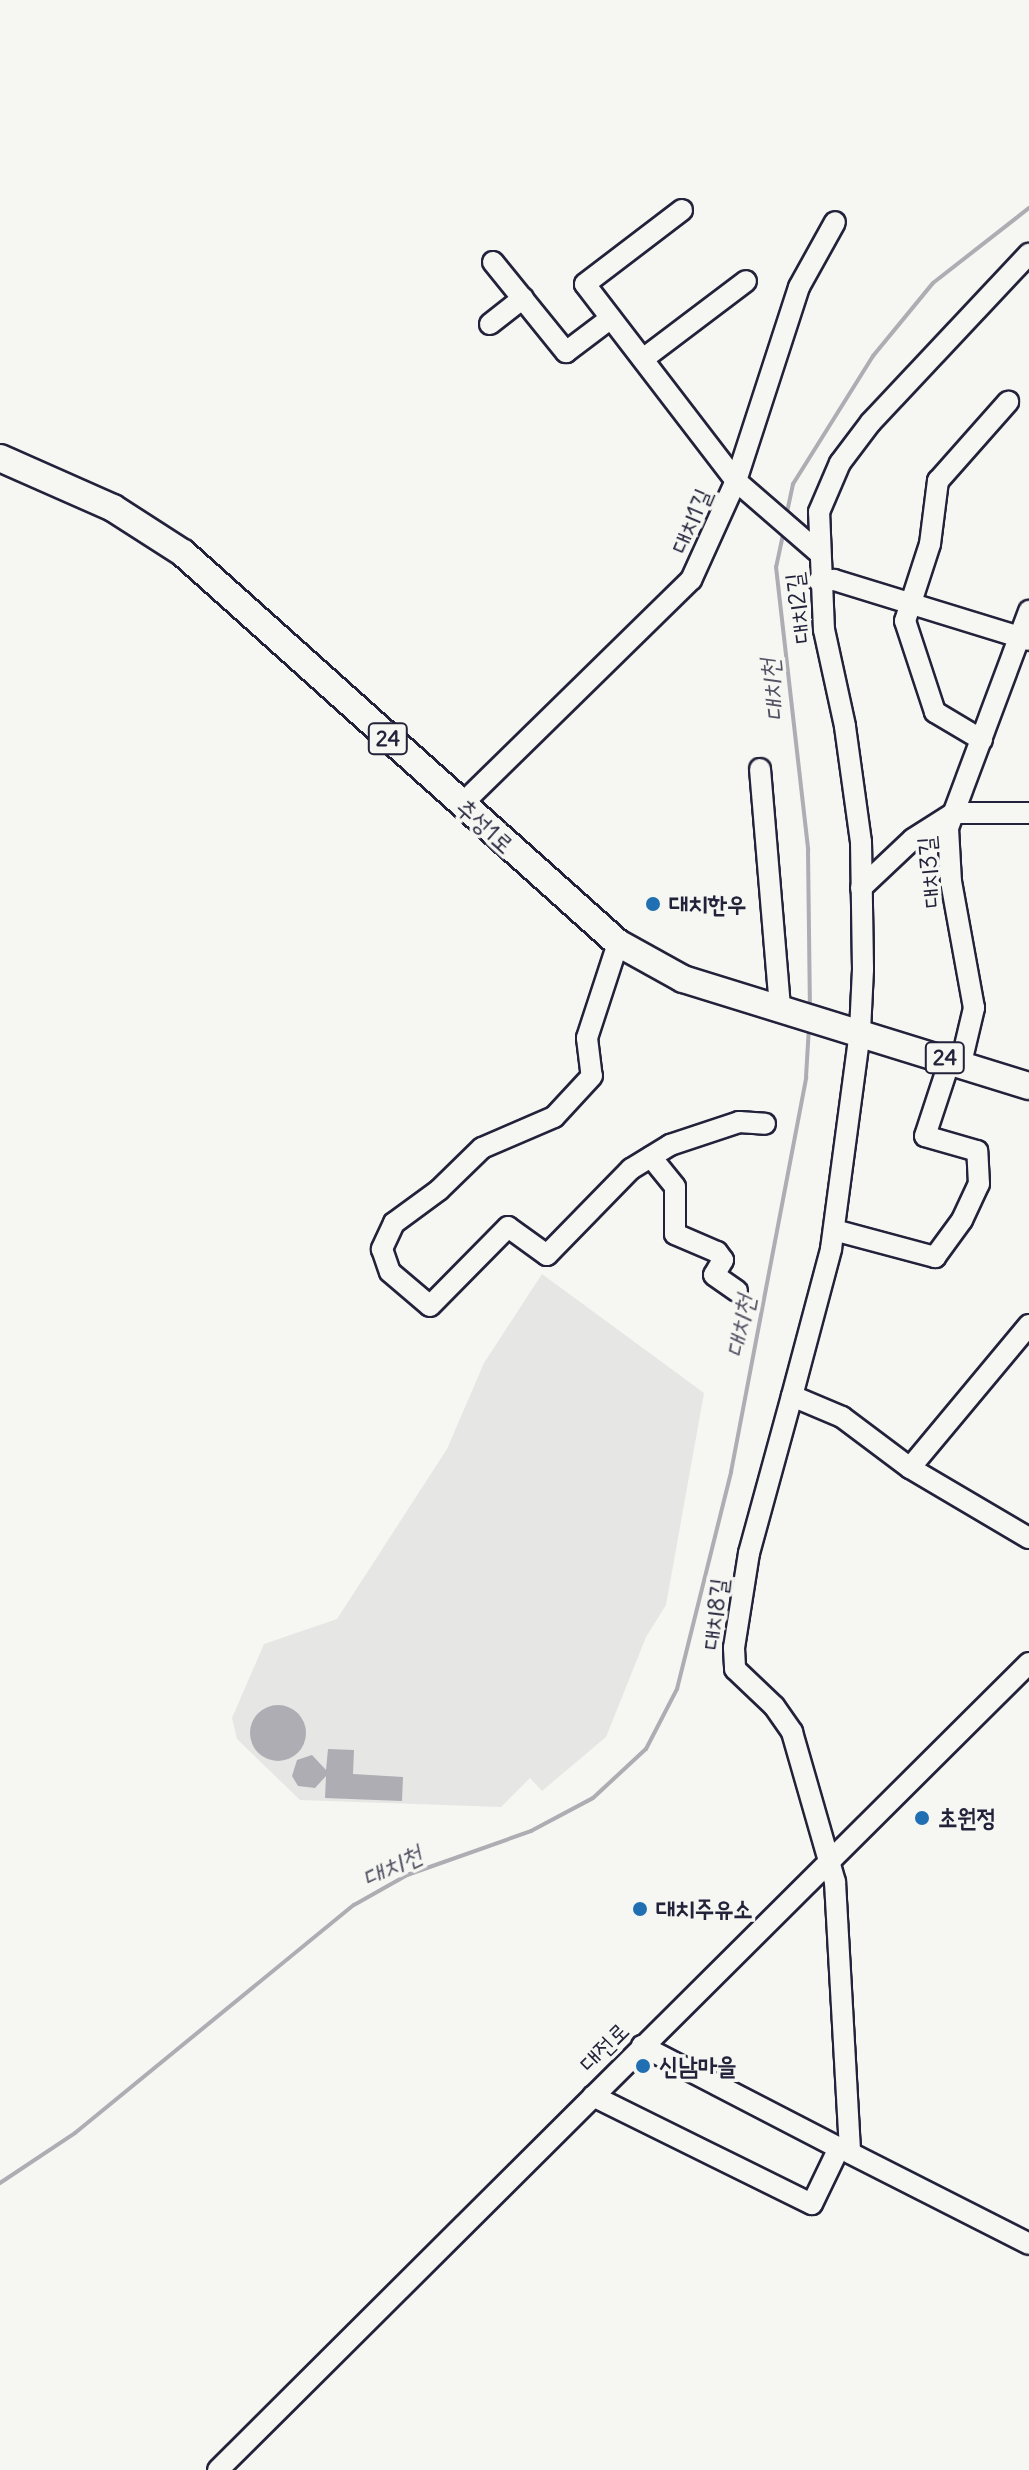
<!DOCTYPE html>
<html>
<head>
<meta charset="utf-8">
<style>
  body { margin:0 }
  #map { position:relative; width:1029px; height:2470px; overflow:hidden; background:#f6f6f2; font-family:Delius,"Poor Story",sans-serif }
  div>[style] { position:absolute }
  .built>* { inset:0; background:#e6e6e4 }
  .water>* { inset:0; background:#adadb3 }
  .round { border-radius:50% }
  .stream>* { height:4px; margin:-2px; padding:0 2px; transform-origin:2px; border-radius:2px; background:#adadb3 }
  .roads { filter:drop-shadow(2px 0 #22223b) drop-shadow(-2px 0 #22223b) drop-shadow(0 2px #22223b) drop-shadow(0 -2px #22223b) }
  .minor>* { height:20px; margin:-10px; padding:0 10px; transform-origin:10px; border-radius:10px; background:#f6f6f2 }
  .major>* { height:26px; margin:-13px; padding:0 13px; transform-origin:13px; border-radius:13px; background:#f6f6f2 }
  .dots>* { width:22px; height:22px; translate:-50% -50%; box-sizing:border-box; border:4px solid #f6f6f2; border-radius:50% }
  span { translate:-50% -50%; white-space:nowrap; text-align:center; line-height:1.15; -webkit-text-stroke:7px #f6f6f2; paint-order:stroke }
  .shield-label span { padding:2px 6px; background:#f6f6f2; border:2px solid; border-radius:6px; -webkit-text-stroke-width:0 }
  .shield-label { font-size:22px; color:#22223b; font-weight:700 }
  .street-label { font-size:24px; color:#22223b }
  .poi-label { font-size:24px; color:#22223b; font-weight:700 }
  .left { translate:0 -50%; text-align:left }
  .water-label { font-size:26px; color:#535365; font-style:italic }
</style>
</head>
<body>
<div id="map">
  <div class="built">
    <div style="clip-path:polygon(542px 1274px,704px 1393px,666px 1605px,646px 1637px,606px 1737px,542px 1791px,530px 1778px,501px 1807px,300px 1800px,237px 1739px,232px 1718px,264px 1644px,337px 1619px,447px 1449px,484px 1363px)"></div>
  </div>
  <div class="water">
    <div class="round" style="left:250px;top:1705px;width:56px;height:56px"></div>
    <div style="clip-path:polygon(328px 1749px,354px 1750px,353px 1774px,403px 1777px,402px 1801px,325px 1798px,326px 1776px,315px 1788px,298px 1786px,292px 1776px,297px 1760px,312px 1755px,326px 1770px)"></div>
  </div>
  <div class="stream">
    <div style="left:786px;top:517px;width:34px;rotate:-78deg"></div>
    <div style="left:793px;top:484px;width:151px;rotate:-58deg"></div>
    <div style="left:873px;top:356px;width:94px;rotate:-50.6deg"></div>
    <div style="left:933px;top:283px;width:122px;rotate:-38deg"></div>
    <div style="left:784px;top:530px;width:38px;rotate:102deg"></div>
    <div style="left:776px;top:567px;width:285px;rotate:83.5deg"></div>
    <div style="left:808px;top:850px;width:160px;rotate:89.3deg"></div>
    <div style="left:0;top:2183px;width:90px;rotate:-33.7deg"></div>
    <div style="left:75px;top:2133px;width:360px;rotate:-39.3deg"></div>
    <div style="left:354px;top:1905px;width:61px;rotate:-29.5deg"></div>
    <div style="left:407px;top:1875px;width:132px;rotate:-19.5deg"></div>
    <div style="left:531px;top:1831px;width:70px;rotate:-28deg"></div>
    <div style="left:593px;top:1798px;width:72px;rotate:-42.8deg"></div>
    <div style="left:646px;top:1749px;width:68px;rotate:-62.7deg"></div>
    <div style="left:677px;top:1689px;width:224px;rotate:-76deg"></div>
    <div style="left:731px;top:1472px;width:402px;rotate:-79.2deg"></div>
    <div style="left:806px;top:1077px;width:50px;rotate:-86.6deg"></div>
  </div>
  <div class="roads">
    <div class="minor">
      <div style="left:493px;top:262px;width:116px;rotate:51deg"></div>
      <div style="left:566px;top:352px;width:56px;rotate:-37.1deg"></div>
      <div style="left:490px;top:324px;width:42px;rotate:-38.2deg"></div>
      <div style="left:643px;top:359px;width:129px;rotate:-37.1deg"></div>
      <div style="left:818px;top:552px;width:108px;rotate:-139.1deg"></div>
      <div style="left:736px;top:481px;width:204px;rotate:-72deg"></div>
      <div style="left:799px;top:287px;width:74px;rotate:-61deg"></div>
      <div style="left:819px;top:581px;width:15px;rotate:-4deg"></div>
      <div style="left:834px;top:580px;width:204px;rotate:17.1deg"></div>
      <div style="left:982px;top:740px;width:55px;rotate:-149.2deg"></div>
      <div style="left:935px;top:712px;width:96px;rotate:-108.2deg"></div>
      <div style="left:905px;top:621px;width:81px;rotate:-72deg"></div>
      <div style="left:930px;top:544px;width:64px;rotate:-82.8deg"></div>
      <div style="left:938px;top:481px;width:106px;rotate:-48.5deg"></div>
      <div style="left:760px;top:769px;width:240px;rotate:85.2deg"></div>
      <div style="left:461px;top:805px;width:322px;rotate:-44.4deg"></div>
      <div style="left:691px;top:580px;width:109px;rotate:-65.6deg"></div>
      <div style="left:736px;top:481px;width:248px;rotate:-127.5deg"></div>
      <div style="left:585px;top:284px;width:122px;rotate:-37.3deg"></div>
      <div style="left:861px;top:888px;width:71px;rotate:-43.3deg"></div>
      <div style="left:913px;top:839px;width:49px;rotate:-32.4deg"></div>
      <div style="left:954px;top:813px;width:75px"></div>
      <div style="left:618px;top:943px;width:100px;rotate:108.1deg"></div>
      <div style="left:587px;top:1038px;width:38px;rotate:83deg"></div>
      <div style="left:592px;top:1076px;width:56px;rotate:132.8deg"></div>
      <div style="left:554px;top:1117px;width:78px;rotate:156.7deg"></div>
      <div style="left:482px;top:1148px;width:60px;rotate:135.7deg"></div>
      <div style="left:439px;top:1190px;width:56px;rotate:143.7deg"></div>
      <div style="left:394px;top:1223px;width:29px;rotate:115deg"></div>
      <div style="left:382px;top:1249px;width:24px;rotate:71deg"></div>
      <div style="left:390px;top:1272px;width:52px;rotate:40.4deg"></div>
      <div style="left:430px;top:1306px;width:111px;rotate:-45.4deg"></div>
      <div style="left:508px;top:1227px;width:48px;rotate:35.7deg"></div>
      <div style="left:547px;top:1255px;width:120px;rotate:-45.7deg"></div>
      <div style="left:631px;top:1169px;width:46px;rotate:-31.6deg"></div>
      <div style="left:670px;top:1145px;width:73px;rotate:-18.4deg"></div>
      <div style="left:739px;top:1122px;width:26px;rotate:4deg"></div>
      <div style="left:961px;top:1063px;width:57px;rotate:-76.7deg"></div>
      <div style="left:974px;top:1008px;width:128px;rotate:-100.3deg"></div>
      <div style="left:951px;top:882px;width:54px;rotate:-93.2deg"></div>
      <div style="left:948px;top:828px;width:232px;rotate:-69.5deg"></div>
      <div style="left:651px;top:1157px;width:38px;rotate:51deg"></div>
      <div style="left:675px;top:1187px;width:47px;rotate:90deg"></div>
      <div style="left:675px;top:1234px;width:46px;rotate:23.2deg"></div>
      <div style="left:717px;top:1252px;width:10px;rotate:53deg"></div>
      <div style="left:723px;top:1260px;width:17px;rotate:121deg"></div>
      <div style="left:714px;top:1275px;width:28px;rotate:35deg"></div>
      <div style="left:834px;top:1230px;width:105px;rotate:15deg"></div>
      <div style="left:935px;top:1257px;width:46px;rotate:-53.9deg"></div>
      <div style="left:962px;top:1220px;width:40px;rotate:-65deg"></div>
      <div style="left:979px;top:1184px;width:33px;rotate:-93deg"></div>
      <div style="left:977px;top:1151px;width:54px;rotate:-163.9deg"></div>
      <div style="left:925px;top:1136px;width:80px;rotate:-71.8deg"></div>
      <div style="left:1029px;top:1325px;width:186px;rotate:129.8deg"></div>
      <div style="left:910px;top:1468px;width:85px;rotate:-143.1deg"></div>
      <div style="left:842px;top:1417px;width:54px;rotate:-157.2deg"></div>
      <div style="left:792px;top:1396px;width:163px;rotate:105.3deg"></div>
      <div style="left:749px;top:1553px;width:96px;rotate:99deg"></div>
      <div style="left:734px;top:1648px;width:21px;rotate:87deg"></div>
      <div style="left:735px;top:1669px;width:54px;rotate:43.5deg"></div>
      <div style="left:774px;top:1706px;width:32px;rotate:55deg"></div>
      <div style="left:792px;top:1732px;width:156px;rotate:74deg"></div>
      <div style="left:835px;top:1882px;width:271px;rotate:86.8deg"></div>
      <div style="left:850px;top:2153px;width:201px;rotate:26.9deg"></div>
      <div style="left:792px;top:1396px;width:152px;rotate:-75.1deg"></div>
      <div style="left:831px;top:1249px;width:220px;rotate:-82.4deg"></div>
      <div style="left:860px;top:1031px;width:62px;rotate:-87.2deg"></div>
      <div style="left:863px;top:969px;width:127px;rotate:-90.9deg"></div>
      <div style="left:861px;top:842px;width:117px;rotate:-97.9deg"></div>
      <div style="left:845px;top:726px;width:98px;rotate:-102.3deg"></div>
      <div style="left:824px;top:630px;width:118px;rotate:-92.4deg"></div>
      <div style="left:819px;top:512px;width:53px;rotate:-66.8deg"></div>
      <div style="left:840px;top:463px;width:51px;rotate:-52.9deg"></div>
      <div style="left:871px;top:422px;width:231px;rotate:-46.8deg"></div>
      <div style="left:910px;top:1468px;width:138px;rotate:30.5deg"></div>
      <div style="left:593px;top:2096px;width:244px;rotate:26.3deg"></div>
      <div style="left:812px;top:2204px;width:62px;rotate:-64.3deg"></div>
      <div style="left:839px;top:2148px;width:222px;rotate:-152.6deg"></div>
      <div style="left:218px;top:2470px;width:1144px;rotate:-44.86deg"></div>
    </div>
    <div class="major">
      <div style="left:0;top:458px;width:124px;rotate:23.9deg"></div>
      <div style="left:113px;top:508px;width:83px;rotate:32.7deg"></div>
      <div style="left:183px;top:553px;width:584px;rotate:41.88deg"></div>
      <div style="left:618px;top:943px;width:74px;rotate:29deg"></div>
      <div style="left:683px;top:979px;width:362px;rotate:17.2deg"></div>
    </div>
  </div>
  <div class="dots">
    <div style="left:653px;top:904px;background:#1f6fb2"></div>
    <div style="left:922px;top:1818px;background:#1f6fb2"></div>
    <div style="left:640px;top:1909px;background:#1f6fb2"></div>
    <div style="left:643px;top:2066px;background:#1f6fb2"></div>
  </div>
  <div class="shield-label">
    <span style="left:388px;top:739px">24</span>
    <span style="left:945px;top:1058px">24</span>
  </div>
  <div class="street-label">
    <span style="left:691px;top:521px;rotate:-67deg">대치1길</span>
    <span style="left:798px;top:608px;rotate:-97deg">대치2길</span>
    <span style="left:485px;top:826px;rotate:42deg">추성1로</span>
    <span style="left:929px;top:872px;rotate:-95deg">대치3길</span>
    <span style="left:715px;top:1614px;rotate:-83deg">대치8길</span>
    <span style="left:604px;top:2047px;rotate:-45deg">대전로</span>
  </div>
  <div class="poi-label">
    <span class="left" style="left:669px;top:904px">대치한우</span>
    <span class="left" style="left:938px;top:1818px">초원정</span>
    <span class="left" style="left:656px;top:1909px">대치주유소</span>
    <span class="left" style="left:659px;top:2066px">신남마을</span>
  </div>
  <div class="water-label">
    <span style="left:772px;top:690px;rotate:-96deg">대치천</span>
    <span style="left:740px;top:1326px;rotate:-79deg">대치천</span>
    <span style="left:392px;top:1866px;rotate:-26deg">대치천</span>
  </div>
</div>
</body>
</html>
